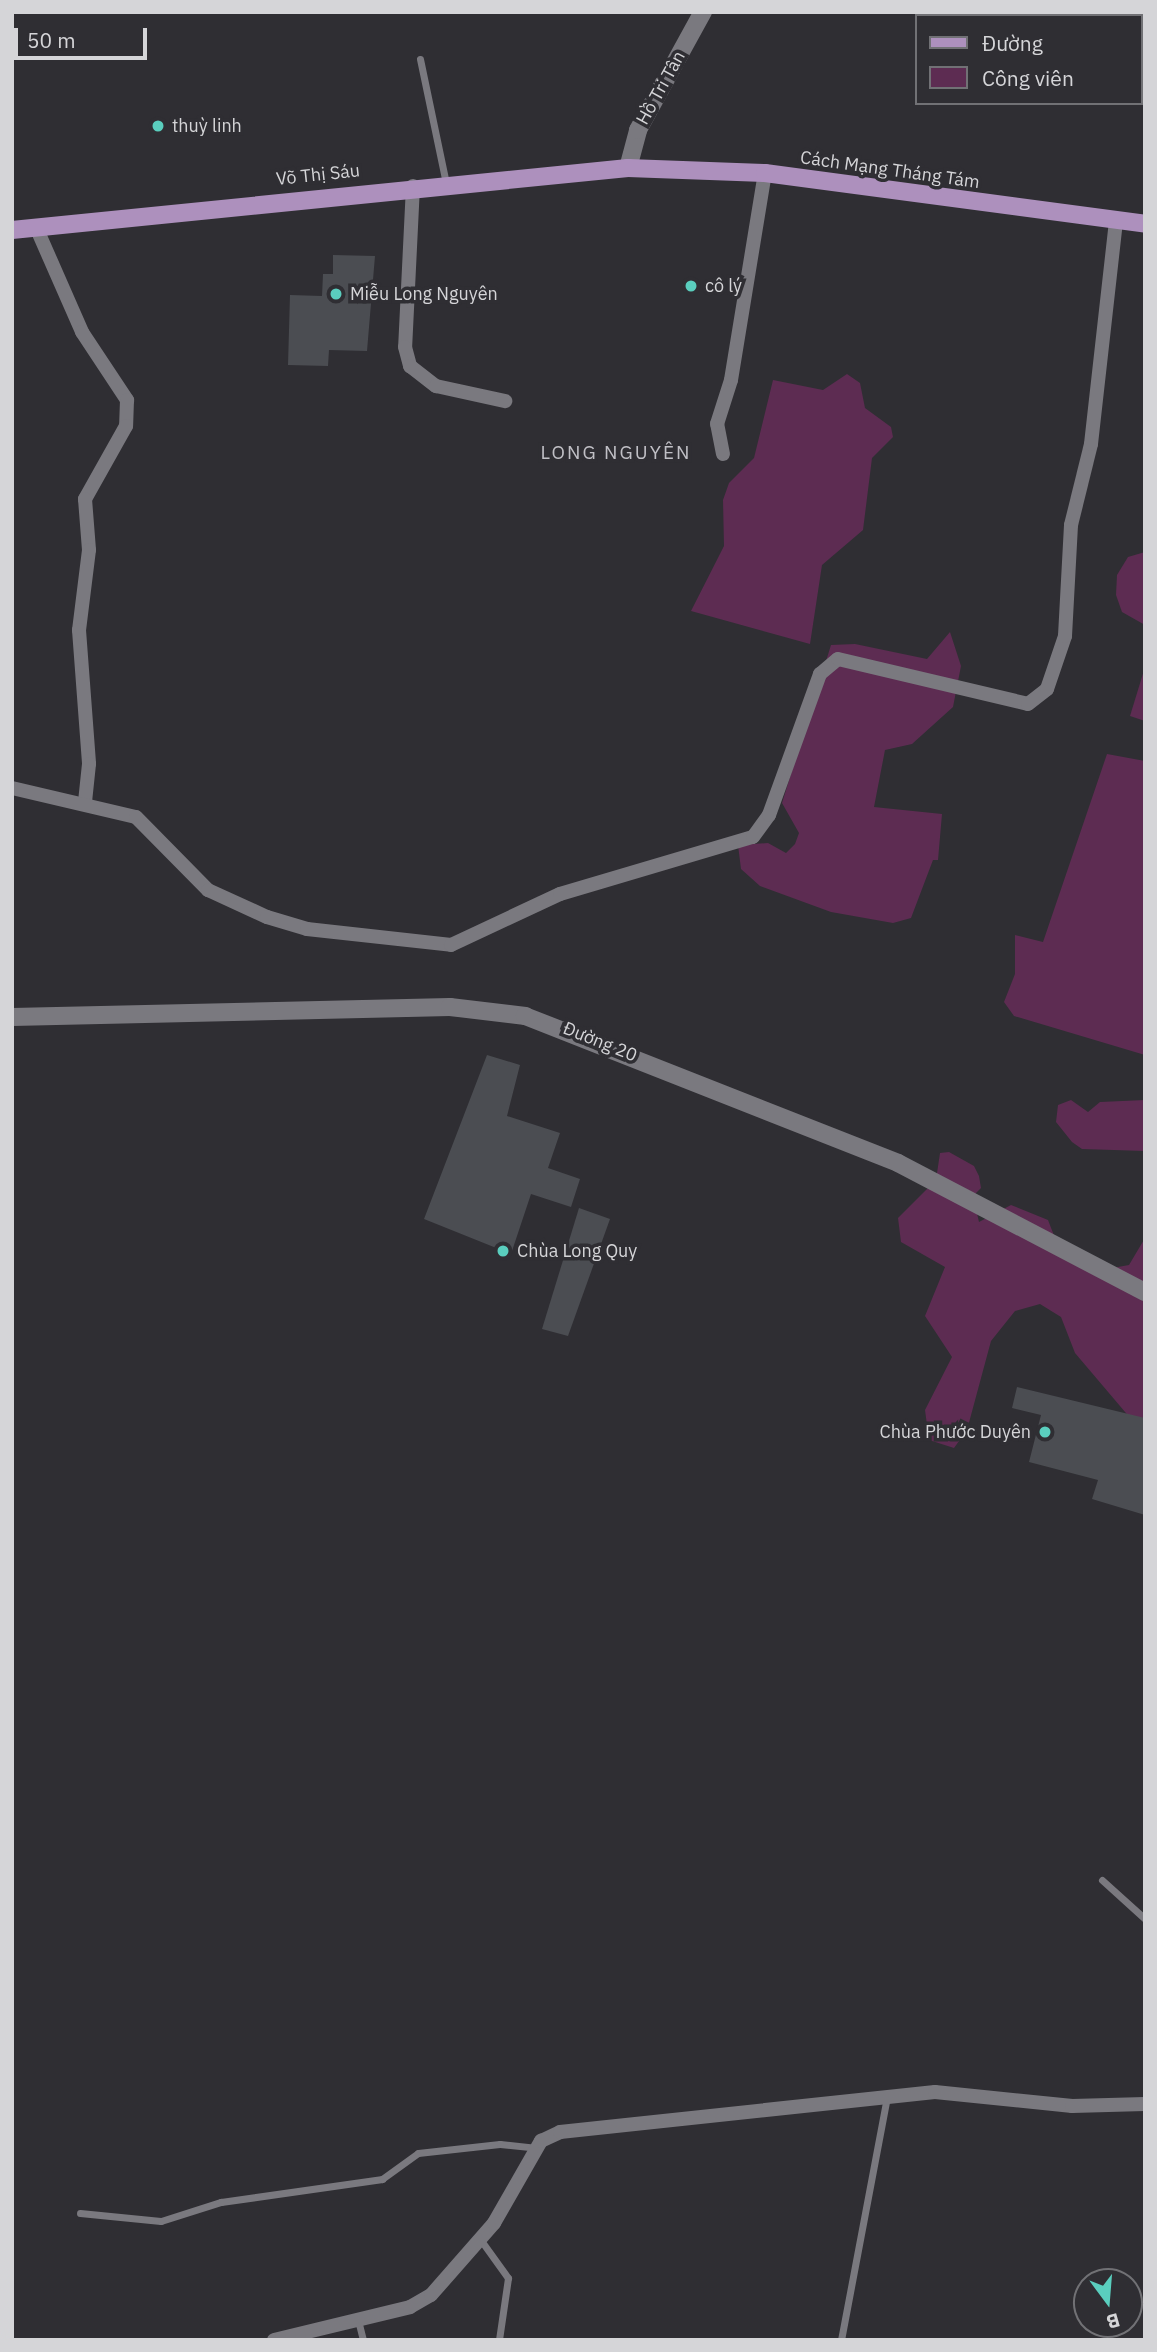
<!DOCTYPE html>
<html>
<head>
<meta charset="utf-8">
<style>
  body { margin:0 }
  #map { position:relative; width:1157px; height:2352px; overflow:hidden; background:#2f2e33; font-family:"IBM Plex Sans",sans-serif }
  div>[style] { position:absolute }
  .green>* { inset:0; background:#5d2c52 }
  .building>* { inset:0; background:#4b4d52 }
  .service>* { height:7px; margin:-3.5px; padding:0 3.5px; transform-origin:3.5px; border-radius:3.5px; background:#7a797f }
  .minor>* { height:14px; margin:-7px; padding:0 7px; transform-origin:7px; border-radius:7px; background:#7a797f }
  .tertiary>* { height:18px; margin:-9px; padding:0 9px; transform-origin:9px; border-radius:9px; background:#7a797f }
  .primary>* { height:18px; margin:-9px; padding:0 9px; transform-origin:9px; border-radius:9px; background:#ad90bd }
  .dots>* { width:19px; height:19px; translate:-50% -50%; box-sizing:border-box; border:4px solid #2f2e33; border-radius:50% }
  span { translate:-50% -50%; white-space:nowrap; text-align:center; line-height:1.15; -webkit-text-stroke:7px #2f2e33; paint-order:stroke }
  .street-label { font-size:18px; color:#d5d5d8 }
  .poi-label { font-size:18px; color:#d5d5d8 }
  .left { translate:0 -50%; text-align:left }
  .right { translate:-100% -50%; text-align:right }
  .neighbourhood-label { font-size:19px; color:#c1c0c6; letter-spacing:2px }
  .frame { position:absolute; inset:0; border:14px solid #d5d5d8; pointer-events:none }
  .legend { position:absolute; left:915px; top:14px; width:228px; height:91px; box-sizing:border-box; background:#2f2e33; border:2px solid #717175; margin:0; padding:9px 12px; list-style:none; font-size:21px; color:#d5d5d8 }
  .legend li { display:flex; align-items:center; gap:14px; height:35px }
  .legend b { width:35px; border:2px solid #717175 }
  .north { position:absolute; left:1073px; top:2268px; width:70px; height:70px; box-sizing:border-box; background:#2f2e33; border:2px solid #717175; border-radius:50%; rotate:164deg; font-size:19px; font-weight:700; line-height:28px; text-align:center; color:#d5d5d8 }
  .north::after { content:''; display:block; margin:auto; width:24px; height:32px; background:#5acebe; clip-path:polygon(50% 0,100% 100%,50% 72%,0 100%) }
  .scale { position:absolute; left:14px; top:28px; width:133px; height:32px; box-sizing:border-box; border:4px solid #d5d5d8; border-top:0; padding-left:9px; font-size:21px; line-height:24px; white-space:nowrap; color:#d5d5d8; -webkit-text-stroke:5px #2f2e33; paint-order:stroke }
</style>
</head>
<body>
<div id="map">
  <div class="green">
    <div style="clip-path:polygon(847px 374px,860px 383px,865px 408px,891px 427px,893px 437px,872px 458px,863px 530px,822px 565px,810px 644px,691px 611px,724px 546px,723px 500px,729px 483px,754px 458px,773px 380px,823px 390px)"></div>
    <div style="clip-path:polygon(1145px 552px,1145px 625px,1122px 612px,1116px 595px,1117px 575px,1128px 557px)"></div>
    <div style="clip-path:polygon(950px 632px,961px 666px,953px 707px,912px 744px,885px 750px,874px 807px,942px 814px,938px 860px,933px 860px,911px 918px,893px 923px,831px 912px,760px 886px,741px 869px,738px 845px,768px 843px,786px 853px,795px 844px,799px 833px,782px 803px,831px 645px,855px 644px,927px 659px)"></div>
    <div style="clip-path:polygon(1145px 667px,1145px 721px,1130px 716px)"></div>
    <div style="clip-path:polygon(1107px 754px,1145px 761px,1145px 1055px,1014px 1016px,1004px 1002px,1015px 974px,1015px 935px,1043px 942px)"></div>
    <div style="clip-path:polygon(1071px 1100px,1088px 1112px,1100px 1102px,1145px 1100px,1145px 1151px,1082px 1149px,1072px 1142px,1056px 1122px,1058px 1105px)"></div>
    <div style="clip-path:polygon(949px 1152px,974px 1166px,979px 1176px,981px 1188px,973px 1196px,979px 1222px,1011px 1205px,1048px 1220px,1060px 1251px,1107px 1269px,1129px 1265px,1145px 1238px,1145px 1420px,1131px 1419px,1075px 1353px,1061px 1317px,1040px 1304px,1015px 1311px,991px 1341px,967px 1430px,954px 1448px,929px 1440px,925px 1410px,952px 1357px,925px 1316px,945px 1267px,901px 1242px,898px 1218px,936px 1180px,940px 1153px)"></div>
  </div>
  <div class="building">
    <div style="clip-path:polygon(333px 255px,375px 256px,367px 351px,329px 350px,328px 366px,288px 365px,290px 295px,322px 296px,323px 274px,333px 274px)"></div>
    <div style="clip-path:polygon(487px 1055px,520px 1065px,507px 1116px,560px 1133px,548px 1168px,580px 1179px,571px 1207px,531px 1194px,511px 1254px,424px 1219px)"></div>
    <div style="clip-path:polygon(579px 1208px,610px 1219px,568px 1336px,542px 1329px)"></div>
    <div style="clip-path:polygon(1017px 1387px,1145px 1418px,1145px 1515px,1092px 1499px,1098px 1480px,1029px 1462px,1041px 1415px,1012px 1408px)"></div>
  </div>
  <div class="service">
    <div style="left:420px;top:59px;width:127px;rotate:78.2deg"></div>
    <div style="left:1102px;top:1880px;width:58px;rotate:42.2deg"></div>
    <div style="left:80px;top:2213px;width:81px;rotate:5.6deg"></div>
    <div style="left:161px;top:2221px;width:63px;rotate:-17.6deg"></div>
    <div style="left:221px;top:2202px;width:163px;rotate:-8.1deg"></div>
    <div style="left:382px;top:2179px;width:44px;rotate:-35.8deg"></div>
    <div style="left:418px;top:2153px;width:82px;rotate:-6.3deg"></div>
    <div style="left:500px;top:2144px;width:37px;rotate:6deg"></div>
    <div style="left:480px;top:2239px;width:48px;rotate:54.3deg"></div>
    <div style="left:508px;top:2278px;width:63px;rotate:98.3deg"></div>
    <div style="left:358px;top:2320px;width:21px;rotate:76deg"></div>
    <div style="left:841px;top:2340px;width:248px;rotate:-79.3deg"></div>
  </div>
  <div class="minor">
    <div style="left:413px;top:186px;width:161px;rotate:92.8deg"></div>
    <div style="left:405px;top:347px;width:20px;rotate:75deg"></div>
    <div style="left:410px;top:366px;width:33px;rotate:38deg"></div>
    <div style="left:436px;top:386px;width:71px;rotate:12.3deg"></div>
    <div style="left:36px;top:227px;width:115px;rotate:66.3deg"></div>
    <div style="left:82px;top:332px;width:82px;rotate:56.5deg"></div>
    <div style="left:127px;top:400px;width:26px;rotate:92deg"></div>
    <div style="left:126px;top:426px;width:84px;rotate:119.3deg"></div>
    <div style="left:85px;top:499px;width:51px;rotate:85.5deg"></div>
    <div style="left:89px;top:550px;width:81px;rotate:97.1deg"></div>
    <div style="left:79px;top:630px;width:134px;rotate:85.7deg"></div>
    <div style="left:89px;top:764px;width:37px;rotate:96deg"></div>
    <div style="left:723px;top:454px;width:31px;rotate:-101deg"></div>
    <div style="left:717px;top:424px;width:46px;rotate:-72.3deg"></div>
    <div style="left:731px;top:380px;width:210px;rotate:-80.7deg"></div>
    <div style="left:12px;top:788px;width:127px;rotate:13.2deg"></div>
    <div style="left:136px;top:817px;width:103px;rotate:45.4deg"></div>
    <div style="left:208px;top:890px;width:65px;rotate:24.6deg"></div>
    <div style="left:267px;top:917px;width:42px;rotate:16.7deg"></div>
    <div style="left:307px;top:929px;width:145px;rotate:6.3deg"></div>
    <div style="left:451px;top:945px;width:120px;rotate:-25.1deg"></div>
    <div style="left:560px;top:894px;width:201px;rotate:-16.5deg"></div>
    <div style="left:753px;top:837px;width:27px;rotate:-54deg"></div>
    <div style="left:769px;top:815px;width:150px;rotate:-70.1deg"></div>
    <div style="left:820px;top:674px;width:23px;rotate:-40deg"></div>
    <div style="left:838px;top:659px;width:195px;rotate:13.3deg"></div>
    <div style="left:1028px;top:704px;width:24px;rotate:-38deg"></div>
    <div style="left:1047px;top:689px;width:56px;rotate:-71.2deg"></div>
    <div style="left:1065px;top:636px;width:111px;rotate:-86.9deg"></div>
    <div style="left:1071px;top:525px;width:83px;rotate:-76.1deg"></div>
    <div style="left:1091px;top:444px;width:224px;rotate:-83.6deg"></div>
    <div style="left:274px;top:2340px;width:140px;rotate:-13.6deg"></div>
    <div style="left:410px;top:2307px;width:24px;rotate:-30deg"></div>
    <div style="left:431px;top:2295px;width:96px;rotate:-48.8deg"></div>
    <div style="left:494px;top:2223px;width:95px;rotate:-60.2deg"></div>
    <div style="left:541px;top:2141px;width:21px;rotate:-25deg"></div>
    <div style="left:560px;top:2132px;width:377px;rotate:-6.1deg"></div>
    <div style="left:935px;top:2092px;width:138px;rotate:5.8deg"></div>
    <div style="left:1072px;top:2106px;width:73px;rotate:-1.6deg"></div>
  </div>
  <div class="tertiary">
    <div style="left:628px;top:168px;width:39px;rotate:-75deg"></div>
    <div style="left:638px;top:130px;width:135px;rotate:-61.2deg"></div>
    <div style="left:12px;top:1017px;width:438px;rotate:-1.3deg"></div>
    <div style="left:450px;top:1007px;width:76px;rotate:6.8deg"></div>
    <div style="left:525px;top:1016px;width:401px;rotate:21.5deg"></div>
    <div style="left:898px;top:1163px;width:279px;rotate:27.6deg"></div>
  </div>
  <div class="primary">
    <div style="left:12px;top:230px;width:619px;rotate:-5.75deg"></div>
    <div style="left:628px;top:168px;width:137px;rotate:2.1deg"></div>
    <div style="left:765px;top:173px;width:383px;rotate:7.6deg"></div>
  </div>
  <div class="dots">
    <div style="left:158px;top:126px;background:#5acebe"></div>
    <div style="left:691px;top:286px;background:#5acebe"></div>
    <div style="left:336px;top:294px;background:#5acebe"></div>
    <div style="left:503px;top:1251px;background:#5acebe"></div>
    <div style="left:1045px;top:1432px;background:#5acebe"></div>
  </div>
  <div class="street-label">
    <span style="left:661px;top:88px;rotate:-61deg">Hồ Tri Tân</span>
    <span style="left:890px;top:170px;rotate:8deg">Cách Mạng Tháng Tám</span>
    <span style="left:318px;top:175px;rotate:-6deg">Võ Thị Sáu</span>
    <span style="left:600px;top:1042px;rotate:22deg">Đường 20</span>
  </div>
  <div class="poi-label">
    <span class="left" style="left:172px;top:126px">thuỳ linh</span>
    <span class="left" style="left:705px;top:286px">cô lý</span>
    <span class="left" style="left:350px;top:294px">Miễu Long Nguyên</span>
    <span class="left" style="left:517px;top:1251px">Chùa Long Quy</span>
    <span class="right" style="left:1031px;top:1432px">Chùa Phước Duyên</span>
  </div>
  <div class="neighbourhood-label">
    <span style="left:616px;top:453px">LONG NGUYÊN</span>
  </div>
  <div class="frame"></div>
  <ul class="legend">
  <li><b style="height:9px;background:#ad90bd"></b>Đường</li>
  <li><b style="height:19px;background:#5d2c52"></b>Công viên</li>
  </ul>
  <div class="north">B</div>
  <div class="scale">50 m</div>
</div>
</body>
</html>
